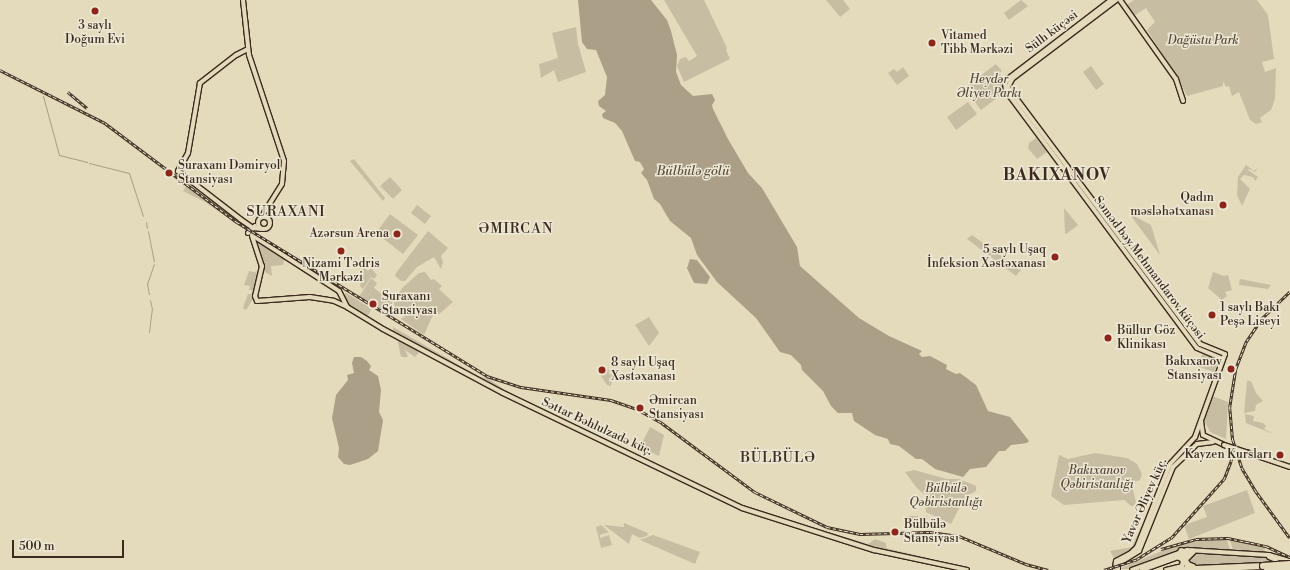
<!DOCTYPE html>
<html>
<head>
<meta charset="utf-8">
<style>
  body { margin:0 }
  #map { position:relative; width:1290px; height:570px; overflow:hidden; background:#e4dbbd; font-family:"Libre Bodoni",serif }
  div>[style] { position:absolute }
  .green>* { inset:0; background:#c7bda2 }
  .water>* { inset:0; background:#ab9f87 }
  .stream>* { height:1px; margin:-0.5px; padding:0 0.5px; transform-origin:0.5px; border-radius:0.5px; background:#ab9f87 }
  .roads { filter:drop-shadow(1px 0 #3b2a1d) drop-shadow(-1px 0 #3b2a1d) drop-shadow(0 1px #3b2a1d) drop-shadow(0 -1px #3b2a1d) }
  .major>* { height:4px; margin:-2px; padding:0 2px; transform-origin:2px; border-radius:2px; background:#e4dbbd }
  .major>.ring { margin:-2px; padding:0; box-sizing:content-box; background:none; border:4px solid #e4dbbd; border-radius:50% }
  .highway>* { height:5.5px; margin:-2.75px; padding:0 2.75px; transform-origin:2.75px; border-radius:2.75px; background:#e4dbbd }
  .rail>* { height:2.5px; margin-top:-1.25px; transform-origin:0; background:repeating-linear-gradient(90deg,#ede8d4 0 3px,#3b2a1d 0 6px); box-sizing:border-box; border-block:1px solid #3b2a1d }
  .bridges { filter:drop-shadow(1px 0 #3b2a1d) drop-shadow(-1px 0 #3b2a1d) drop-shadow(0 1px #3b2a1d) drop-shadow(0 -1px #3b2a1d) }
  .major-bridge>* { height:4px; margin:-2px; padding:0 2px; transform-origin:2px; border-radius:2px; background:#e4dbbd }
  .highway-bridge>* { height:5.5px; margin:-2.75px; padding:0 2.75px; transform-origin:2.75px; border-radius:2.75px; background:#e4dbbd }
  .dots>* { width:11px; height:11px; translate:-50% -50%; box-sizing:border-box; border:2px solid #ede8d4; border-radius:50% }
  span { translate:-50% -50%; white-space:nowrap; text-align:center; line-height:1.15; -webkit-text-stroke:3px #ede8d4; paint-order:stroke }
  .poi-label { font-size:12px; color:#3b2a1d }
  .left { translate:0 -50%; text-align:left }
  .right { translate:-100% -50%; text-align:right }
  .street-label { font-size:12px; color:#3b2a1d }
  .park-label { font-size:12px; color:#574738; font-style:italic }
  .water-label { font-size:13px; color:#5d4d3d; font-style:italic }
  .quarter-label { font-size:14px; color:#3b2a1d; letter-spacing:1px }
  .district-label { font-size:16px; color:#3b2a1d; font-weight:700; letter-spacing:1px }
  .scale { position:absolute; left:12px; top:540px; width:112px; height:18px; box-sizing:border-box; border:2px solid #3b2a1d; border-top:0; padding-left:5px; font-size:12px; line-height:14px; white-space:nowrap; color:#3b2a1d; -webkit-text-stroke:3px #ede8d4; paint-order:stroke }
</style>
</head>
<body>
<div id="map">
  <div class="green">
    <div style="clip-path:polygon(664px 0,704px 0,727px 48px,726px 50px,730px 59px,684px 82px,677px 66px,680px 59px,686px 57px,689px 61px,697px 56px)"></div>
    <div style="clip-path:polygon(826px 0,843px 0,850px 9px,840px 17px)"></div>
    <div style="clip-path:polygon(1021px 0,1028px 6px,1009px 20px,1004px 13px)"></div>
    <div style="clip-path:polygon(1134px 0,1257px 0,1268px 15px,1274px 59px,1262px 62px,1265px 72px,1276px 68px,1275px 99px,1271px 110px,1260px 118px,1262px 122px,1256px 124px,1250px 120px,1239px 92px,1232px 96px,1229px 86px,1226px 87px,1223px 81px,1223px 86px,1187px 96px,1178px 78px,1147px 30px,1155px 22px,1146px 8px,1134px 16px,1127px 5px)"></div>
    <div style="clip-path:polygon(576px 27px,578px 44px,586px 72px,558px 82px,554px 70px,541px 78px,539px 64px,558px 58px,552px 33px)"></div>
    <div style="clip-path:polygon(996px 64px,1002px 71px,999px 73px,1003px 78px,1005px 92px,981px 110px,964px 88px)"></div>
    <div style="clip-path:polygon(1091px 66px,1104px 84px,1096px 90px,1083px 72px)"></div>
    <div style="clip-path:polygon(903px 67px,909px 76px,897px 85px,888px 73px,894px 69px,897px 72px)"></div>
    <div style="clip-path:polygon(968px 102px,977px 114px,956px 130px,947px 117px)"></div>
    <div style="clip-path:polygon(1036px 138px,1047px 152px,1037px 159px,1028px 148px,1029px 143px)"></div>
    <div style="clip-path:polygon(354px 159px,385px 198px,383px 201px,350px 161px)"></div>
    <div style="clip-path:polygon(1246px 165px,1254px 171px,1258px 168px,1255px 172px,1249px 169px,1248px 170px,1258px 177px,1255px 181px,1253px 177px,1244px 175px,1240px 179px,1250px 189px,1242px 206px,1237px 195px,1238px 177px)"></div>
    <div style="clip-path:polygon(390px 177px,402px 190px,393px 199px,380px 186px)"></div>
    <div style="clip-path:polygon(186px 186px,247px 230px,247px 231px,205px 202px,183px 191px)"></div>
    <div style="clip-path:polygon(417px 205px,431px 216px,425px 224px,411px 213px)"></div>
    <div style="clip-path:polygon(1064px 208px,1078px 225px,1066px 234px,1065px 234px)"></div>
    <div style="clip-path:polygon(390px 214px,418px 235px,403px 254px,376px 233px)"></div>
    <div style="clip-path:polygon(1132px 215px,1151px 225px,1160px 255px,1131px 216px)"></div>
    <div style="clip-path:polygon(428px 231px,448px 248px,441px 256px,443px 262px,441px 269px,434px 257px,417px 267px,405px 281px,401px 281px,395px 276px,396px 273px)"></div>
    <div style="clip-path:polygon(972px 235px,1021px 270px,1016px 276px,967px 239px)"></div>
    <div style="clip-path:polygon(259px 241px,285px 257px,283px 265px,271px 266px,272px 276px,263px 271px,256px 242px)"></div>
    <div style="clip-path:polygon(368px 260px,369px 265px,366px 269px,368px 271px,371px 268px,377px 275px,374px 279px,371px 277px,363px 289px,360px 286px,364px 273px,362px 262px)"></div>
    <div style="clip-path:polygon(249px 271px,259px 273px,253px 299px,246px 310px,243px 308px,248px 294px,252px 294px,252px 290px,249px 290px,250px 286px,244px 285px)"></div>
    <div style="clip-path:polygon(425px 272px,431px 280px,434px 279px,442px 286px,439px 289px,453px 302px,438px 315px,436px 313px,432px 317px,424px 335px,401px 319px,405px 316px,401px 312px,396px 316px,394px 302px,402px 288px,419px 273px)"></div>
    <div style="clip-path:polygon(1213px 272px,1224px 276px,1228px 275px,1232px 290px,1225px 292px,1227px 296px,1222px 300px,1208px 288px)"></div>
    <div style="clip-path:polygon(371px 278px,377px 283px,374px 288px,392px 302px,394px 316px,359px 297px)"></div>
    <div style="clip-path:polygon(1240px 279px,1271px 285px,1268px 289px,1239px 285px)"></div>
    <div style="clip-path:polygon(346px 293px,372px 309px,367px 317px,345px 304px,343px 296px)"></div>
    <div style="clip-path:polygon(649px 317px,659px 333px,649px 346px,635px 325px)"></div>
    <div style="clip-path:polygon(393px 327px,480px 377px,488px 378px,503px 389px,502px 391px,488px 381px,393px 333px)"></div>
    <div style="clip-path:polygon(397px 338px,420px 351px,415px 357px,405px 350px,408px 357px,401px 357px)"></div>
    <div style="clip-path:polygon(1203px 353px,1219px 359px,1214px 372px,1196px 366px)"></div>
    <div style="clip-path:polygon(615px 367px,611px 386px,607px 385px,599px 373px,603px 373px,604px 368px,610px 370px,609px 374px,613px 375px)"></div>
    <div style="clip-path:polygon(1247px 381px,1251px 381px,1256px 393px,1263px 401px,1256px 405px,1255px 411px,1244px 413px)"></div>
    <div style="clip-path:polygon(1212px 396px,1228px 402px,1226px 439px,1210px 432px,1203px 418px)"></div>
    <div style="clip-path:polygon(1245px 414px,1254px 416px,1253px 421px,1263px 423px,1266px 426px,1264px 429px,1276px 435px,1246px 423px)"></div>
    <div style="clip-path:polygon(650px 427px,664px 435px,659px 456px,640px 447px)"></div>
    <div style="clip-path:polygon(1095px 453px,1127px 458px,1137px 464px,1142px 474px,1140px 480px,1131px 483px,1136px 502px,1134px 506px,1131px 506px,1124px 500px,1064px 505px,1051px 496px,1059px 455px,1068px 459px)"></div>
    <div style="clip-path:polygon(914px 470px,947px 479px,959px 479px,976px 486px,976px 491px,965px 497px,951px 524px,926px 512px,925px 503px,928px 504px,930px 500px,916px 487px,905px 472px)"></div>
    <div style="clip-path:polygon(1247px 490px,1255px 513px,1189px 539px,1184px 525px,1207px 517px,1203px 506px)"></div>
    <div style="clip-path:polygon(905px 516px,927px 516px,927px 524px,905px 525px)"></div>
    <div style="clip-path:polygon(624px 523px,648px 533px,647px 536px,640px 538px,632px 534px,629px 544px,604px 525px,624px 527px)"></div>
    <div style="clip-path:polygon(601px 525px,609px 532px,600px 535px,600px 538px,609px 535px,612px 545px,601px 548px,596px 527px)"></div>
    <div style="clip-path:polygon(1140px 528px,1142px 529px,1134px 548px,1114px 558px,1110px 551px,1132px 547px)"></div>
    <div style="clip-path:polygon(829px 532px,868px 544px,875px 539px,886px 543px,886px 548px,928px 558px,927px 561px,863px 545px,828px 534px)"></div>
    <div style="clip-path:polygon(653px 535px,700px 552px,695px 564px,640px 540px)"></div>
    <div style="clip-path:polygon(1202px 540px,1227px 540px,1230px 550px,1182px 549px,1132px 569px,1119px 569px,1176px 545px)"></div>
    <div style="clip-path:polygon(1230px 540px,1265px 547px,1264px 553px,1233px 550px)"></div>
    <div style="clip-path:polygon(1194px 553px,1267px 557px,1276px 562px,1191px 566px,1186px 557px)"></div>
  </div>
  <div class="water">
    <div style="clip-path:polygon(578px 0,651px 0,667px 20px,671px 31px,677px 55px,676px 72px,681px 85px,693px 96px,712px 94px,715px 100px,712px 105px,713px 109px,728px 139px,748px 173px,762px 188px,797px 247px,800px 266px,859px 318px,889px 336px,922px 351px,919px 354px,922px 357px,930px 356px,947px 365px,946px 369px,956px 374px,960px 373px,976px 385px,988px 411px,1010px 417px,1029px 441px,1027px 443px,1011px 445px,1005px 451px,999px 451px,986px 467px,970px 469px,963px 477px,935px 469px,922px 459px,916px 459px,899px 446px,890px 444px,888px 439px,875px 435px,854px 421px,852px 413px,838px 413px,831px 406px,823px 391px,802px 370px,801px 365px,791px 355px,780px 352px,756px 318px,717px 282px,697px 255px,691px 238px,670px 221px,660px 204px,654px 199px,647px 180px,641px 173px,644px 169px,640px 162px,635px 161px,622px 131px,615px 123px,603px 118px,602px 114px,606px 111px,599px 106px,598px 101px,605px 95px,607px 77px,596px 50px,587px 49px,582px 42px)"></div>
    <div style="clip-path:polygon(690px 259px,697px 260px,710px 277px,707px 284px,694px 283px,687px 268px)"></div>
    <div style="clip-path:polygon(354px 357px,361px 357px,367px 361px,371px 366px,369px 370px,378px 376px,381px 390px,379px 412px,383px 420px,378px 451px,368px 459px,350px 465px,344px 464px,338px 457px,339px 448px,332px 418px,336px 395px,348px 380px,347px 375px,354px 373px,352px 363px)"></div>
  </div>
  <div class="stream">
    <div style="left:43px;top:96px;width:61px;rotate:74.8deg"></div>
    <div style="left:59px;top:155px;width:29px;rotate:14deg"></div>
    <div style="left:89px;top:163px;width:41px;rotate:14deg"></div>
    <div style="left:129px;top:173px;width:45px;rotate:72deg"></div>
    <div style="left:146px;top:222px;width:6px;rotate:81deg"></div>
    <div style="left:148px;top:231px;width:31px;rotate:79deg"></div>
    <div style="left:149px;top:294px;width:10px;rotate:-101deg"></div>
    <div style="left:147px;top:284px;width:21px;rotate:-71deg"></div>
    <div style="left:149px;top:332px;width:23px;rotate:-83deg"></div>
    <div style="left:152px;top:309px;width:9px;rotate:-103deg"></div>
  </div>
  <div class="roads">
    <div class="major">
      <div style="left:243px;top:0;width:55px;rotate:83.8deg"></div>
      <div style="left:249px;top:55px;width:112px;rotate:71.7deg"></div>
      <div style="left:284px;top:161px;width:23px;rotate:95deg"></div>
      <div style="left:282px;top:184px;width:38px;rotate:122deg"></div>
      <div style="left:1111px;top:0;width:128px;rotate:142.6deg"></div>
      <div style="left:1009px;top:78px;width:6px;rotate:129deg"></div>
      <div style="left:1005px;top:83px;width:8px;rotate:83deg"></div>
      <div style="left:1006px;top:91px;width:320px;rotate:53.4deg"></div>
      <div style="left:1197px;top:348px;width:28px;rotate:23deg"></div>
      <div style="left:1120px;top:0;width:97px;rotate:54.7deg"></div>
      <div style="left:1176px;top:79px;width:23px;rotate:72deg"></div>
      <div style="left:248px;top:49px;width:13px;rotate:153deg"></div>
      <div style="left:236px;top:55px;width:46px;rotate:142.1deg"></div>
      <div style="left:200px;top:83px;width:71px;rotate:99.7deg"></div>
      <div style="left:188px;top:153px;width:21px;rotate:119deg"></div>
      <div style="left:178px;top:171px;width:78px;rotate:37.7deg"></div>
      <div style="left:240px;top:219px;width:16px;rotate:35deg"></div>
      <div style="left:253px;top:228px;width:9px;rotate:6deg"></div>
      <div class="ring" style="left:258px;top:217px;width:8px;height:8px"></div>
      <div style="left:248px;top:233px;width:10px;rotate:-45deg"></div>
      <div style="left:252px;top:235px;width:103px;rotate:32.8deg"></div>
      <div style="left:339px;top:291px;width:18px;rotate:63deg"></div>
      <div style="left:347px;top:307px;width:42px;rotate:31.4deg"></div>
      <div style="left:383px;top:329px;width:136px;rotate:28.1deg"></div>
      <div style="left:503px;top:393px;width:265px;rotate:25.7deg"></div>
      <div style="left:742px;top:508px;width:139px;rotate:17.7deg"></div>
      <div style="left:874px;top:550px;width:95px;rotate:12.1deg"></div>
      <div style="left:252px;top:236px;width:32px;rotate:72deg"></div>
      <div style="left:262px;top:266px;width:31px;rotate:103deg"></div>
      <div style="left:255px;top:296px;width:5px;rotate:68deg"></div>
      <div style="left:257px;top:301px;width:53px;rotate:-4.3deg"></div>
      <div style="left:310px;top:297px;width:24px;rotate:9deg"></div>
      <div style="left:334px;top:301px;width:12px;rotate:24deg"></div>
      <div style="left:1201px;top:421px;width:14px;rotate:82deg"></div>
      <div style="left:1203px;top:435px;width:23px;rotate:25deg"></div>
      <div style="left:1246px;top:452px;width:46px;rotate:18.8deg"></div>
      <div style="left:1269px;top:557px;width:8px;rotate:23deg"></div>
      <div style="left:1276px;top:560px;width:5px;rotate:68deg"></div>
      <div style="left:1115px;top:570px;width:9px;rotate:-84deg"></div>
      <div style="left:1116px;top:561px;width:17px;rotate:-28deg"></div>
      <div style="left:1131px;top:553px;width:8px;rotate:-45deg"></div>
      <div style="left:1137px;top:547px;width:89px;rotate:-68.3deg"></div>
      <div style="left:1170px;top:464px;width:37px;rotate:-47deg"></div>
      <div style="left:1195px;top:437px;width:88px;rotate:-70.1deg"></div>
      <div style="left:1225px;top:354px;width:27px;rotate:-158deg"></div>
      <div style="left:1200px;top:344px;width:321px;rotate:-126.8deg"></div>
      <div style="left:1008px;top:87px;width:9px;rotate:-63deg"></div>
      <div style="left:1012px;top:79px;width:131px;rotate:-37.2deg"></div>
      <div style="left:1118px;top:570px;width:6px;rotate:-90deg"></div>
      <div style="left:1118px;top:564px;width:25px;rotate:-32deg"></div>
      <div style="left:1139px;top:551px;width:91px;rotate:-68deg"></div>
      <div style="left:1173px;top:467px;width:33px;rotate:-44deg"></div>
      <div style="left:1197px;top:444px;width:16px;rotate:-7deg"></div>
      <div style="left:1132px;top:570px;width:59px;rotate:-20deg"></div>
      <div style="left:1187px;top:550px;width:82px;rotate:3.5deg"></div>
      <div style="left:1269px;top:555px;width:22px;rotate:16deg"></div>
      <div style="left:1142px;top:570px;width:53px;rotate:-19.8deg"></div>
      <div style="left:1166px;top:570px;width:16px;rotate:-14deg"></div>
      <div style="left:1182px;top:566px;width:6px;rotate:-81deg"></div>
      <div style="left:1183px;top:560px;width:7px;rotate:-153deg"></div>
    </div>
    <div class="highway">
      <div style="left:1182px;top:551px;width:9px;rotate:69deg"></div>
      <div style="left:1193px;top:552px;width:11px;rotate:135deg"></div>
      <div style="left:1185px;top:560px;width:6px;rotate:59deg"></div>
      <div style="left:1188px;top:565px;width:5px;rotate:22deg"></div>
      <div style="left:1173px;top:570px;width:90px;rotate:-2.5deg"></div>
    </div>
  </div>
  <div class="rail">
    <div style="left:0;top:70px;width:118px;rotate:26.8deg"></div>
    <div style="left:105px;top:123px;width:165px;rotate:36.9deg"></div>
    <div style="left:237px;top:222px;width:294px;rotate:31.6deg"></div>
    <div style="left:487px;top:376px;width:36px;rotate:18deg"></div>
    <div style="left:521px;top:387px;width:91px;rotate:8.2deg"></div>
    <div style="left:611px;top:400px;width:28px;rotate:19deg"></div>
    <div style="left:637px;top:409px;width:29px;rotate:29deg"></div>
    <div style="left:662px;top:423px;width:116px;rotate:36.6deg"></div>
    <div style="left:755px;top:492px;width:80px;rotate:25.9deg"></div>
    <div style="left:827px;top:527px;width:34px;rotate:12deg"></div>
    <div style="left:860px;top:534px;width:70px;rotate:-1.6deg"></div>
    <div style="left:930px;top:532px;width:29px;rotate:8deg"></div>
    <div style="left:959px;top:536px;width:73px;rotate:22.7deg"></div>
    <div style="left:1026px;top:564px;width:23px;rotate:15deg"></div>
    <div style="left:68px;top:92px;width:25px;rotate:40deg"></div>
    <div style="left:1290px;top:292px;width:39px;rotate:136deg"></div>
    <div style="left:1262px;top:319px;width:29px;rotate:124deg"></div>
    <div style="left:1246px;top:343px;width:28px;rotate:111deg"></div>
    <div style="left:1236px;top:369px;width:39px;rotate:99deg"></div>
    <div style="left:1230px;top:408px;width:32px;rotate:85deg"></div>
    <div style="left:1233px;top:440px;width:29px;rotate:72deg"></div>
    <div style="left:1242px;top:468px;width:26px;rotate:59deg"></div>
    <div style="left:1255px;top:490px;width:59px;rotate:53.9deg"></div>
    <div style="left:1161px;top:549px;width:36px;rotate:-16deg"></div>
    <div style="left:1196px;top:539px;width:32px;rotate:-2deg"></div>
    <div style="left:1228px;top:538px;width:39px;rotate:12deg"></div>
    <div style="left:1266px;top:546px;width:26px;rotate:25deg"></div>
    <div style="left:1104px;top:570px;width:35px;rotate:-18deg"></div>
    <div style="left:1137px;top:559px;width:40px;rotate:-32deg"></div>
    <div style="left:1171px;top:538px;width:79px;rotate:-48.1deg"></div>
    <div style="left:1224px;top:479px;width:19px;rotate:-69deg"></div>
    <div style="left:1231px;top:461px;width:15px;rotate:-86deg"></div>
  </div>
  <div class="bridges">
    <div class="major-bridge">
      <div style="left:1224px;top:445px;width:23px;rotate:18deg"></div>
    </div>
    <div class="highway-bridge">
      <div style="left:1263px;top:566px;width:27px;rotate:-4deg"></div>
      <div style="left:1267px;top:570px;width:23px;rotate:-5deg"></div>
    </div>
  </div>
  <div class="dots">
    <div style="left:95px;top:11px;background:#8f2418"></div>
    <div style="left:932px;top:43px;background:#8f2418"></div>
    <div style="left:169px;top:173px;background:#8f2418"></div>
    <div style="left:1223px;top:205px;background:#8f2418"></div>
    <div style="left:397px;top:234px;background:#8f2418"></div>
    <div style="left:341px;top:251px;background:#8f2418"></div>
    <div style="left:1055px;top:257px;background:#8f2418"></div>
    <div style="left:373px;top:304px;background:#8f2418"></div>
    <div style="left:1212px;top:315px;background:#8f2418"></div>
    <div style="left:1108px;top:338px;background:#8f2418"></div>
    <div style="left:1231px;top:369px;background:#8f2418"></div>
    <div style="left:602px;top:370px;background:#8f2418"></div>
    <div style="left:640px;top:408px;background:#8f2418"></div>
    <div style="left:1280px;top:455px;background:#8f2418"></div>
    <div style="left:895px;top:532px;background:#8f2418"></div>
  </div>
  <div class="poi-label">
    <span style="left:95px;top:33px">3 saylı<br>Doğum Evi</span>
    <span class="left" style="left:941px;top:43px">Vitamed<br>Tibb Mərkəzi</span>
    <span class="left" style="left:178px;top:173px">Suraxanı Dəmiryol<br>Stansiyası</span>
    <span class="right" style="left:1214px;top:205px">Qadın<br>məsləhətxanası</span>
    <span class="right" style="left:389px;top:234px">Azərsun Arena</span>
    <span class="right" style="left:1046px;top:257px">5 saylı Uşaq<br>İnfeksion Xəstəxanası</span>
    <span style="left:341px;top:271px">Nizami Tədris<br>Mərkəzi</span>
    <span class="left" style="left:382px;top:304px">Suraxanı<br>Stansiyası</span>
    <span class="left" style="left:1220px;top:315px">1 saylı Bakı<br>Peşə Liseyi</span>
    <span class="left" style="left:1117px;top:338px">Büllur Göz<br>Klinikası</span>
    <span class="right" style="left:1222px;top:369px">Bakıxanov<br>Stansiyası</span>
    <span class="left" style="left:611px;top:370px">8 saylı Uşaq<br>Xəstəxanası</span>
    <span class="left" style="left:649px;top:408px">Əmircan<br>Stansiyası</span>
    <span class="right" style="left:1272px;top:455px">Kayzen Kursları</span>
    <span class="left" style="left:904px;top:532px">Bülbülə<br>Stansiyası</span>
  </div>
  <div class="street-label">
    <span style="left:1052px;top:32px;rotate:-37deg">Sülh küçəsi</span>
    <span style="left:1149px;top:268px;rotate:53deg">Səməd bəy Mehmandarov küçəsi</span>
    <span style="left:597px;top:427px;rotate:25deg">Səttar Bəhlulzadə küç.</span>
    <span style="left:1145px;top:501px;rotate:-66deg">Yavər Əliyev küç.</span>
  </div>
  <div class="park-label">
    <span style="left:1203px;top:41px">Dağüstu Park</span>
    <span style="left:989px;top:87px">Heydər<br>Əliyev Parkı</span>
    <span style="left:1097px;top:478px">Bakıxanov<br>Qəbiristanlığı</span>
    <span style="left:946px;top:496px">Bülbülə<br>Qəbiristanlığı</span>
  </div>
  <div class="water-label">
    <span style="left:693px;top:171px">Bülbülə gölü</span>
  </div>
  <div class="quarter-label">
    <span style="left:286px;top:212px">SURAXANI</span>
    <span style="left:516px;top:229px">ƏMIRCAN</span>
    <span style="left:778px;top:458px">BÜLBÜLƏ</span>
  </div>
  <div class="district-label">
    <span style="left:1057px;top:175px">BAKIXANOV</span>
  </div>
  <div class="scale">500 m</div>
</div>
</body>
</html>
